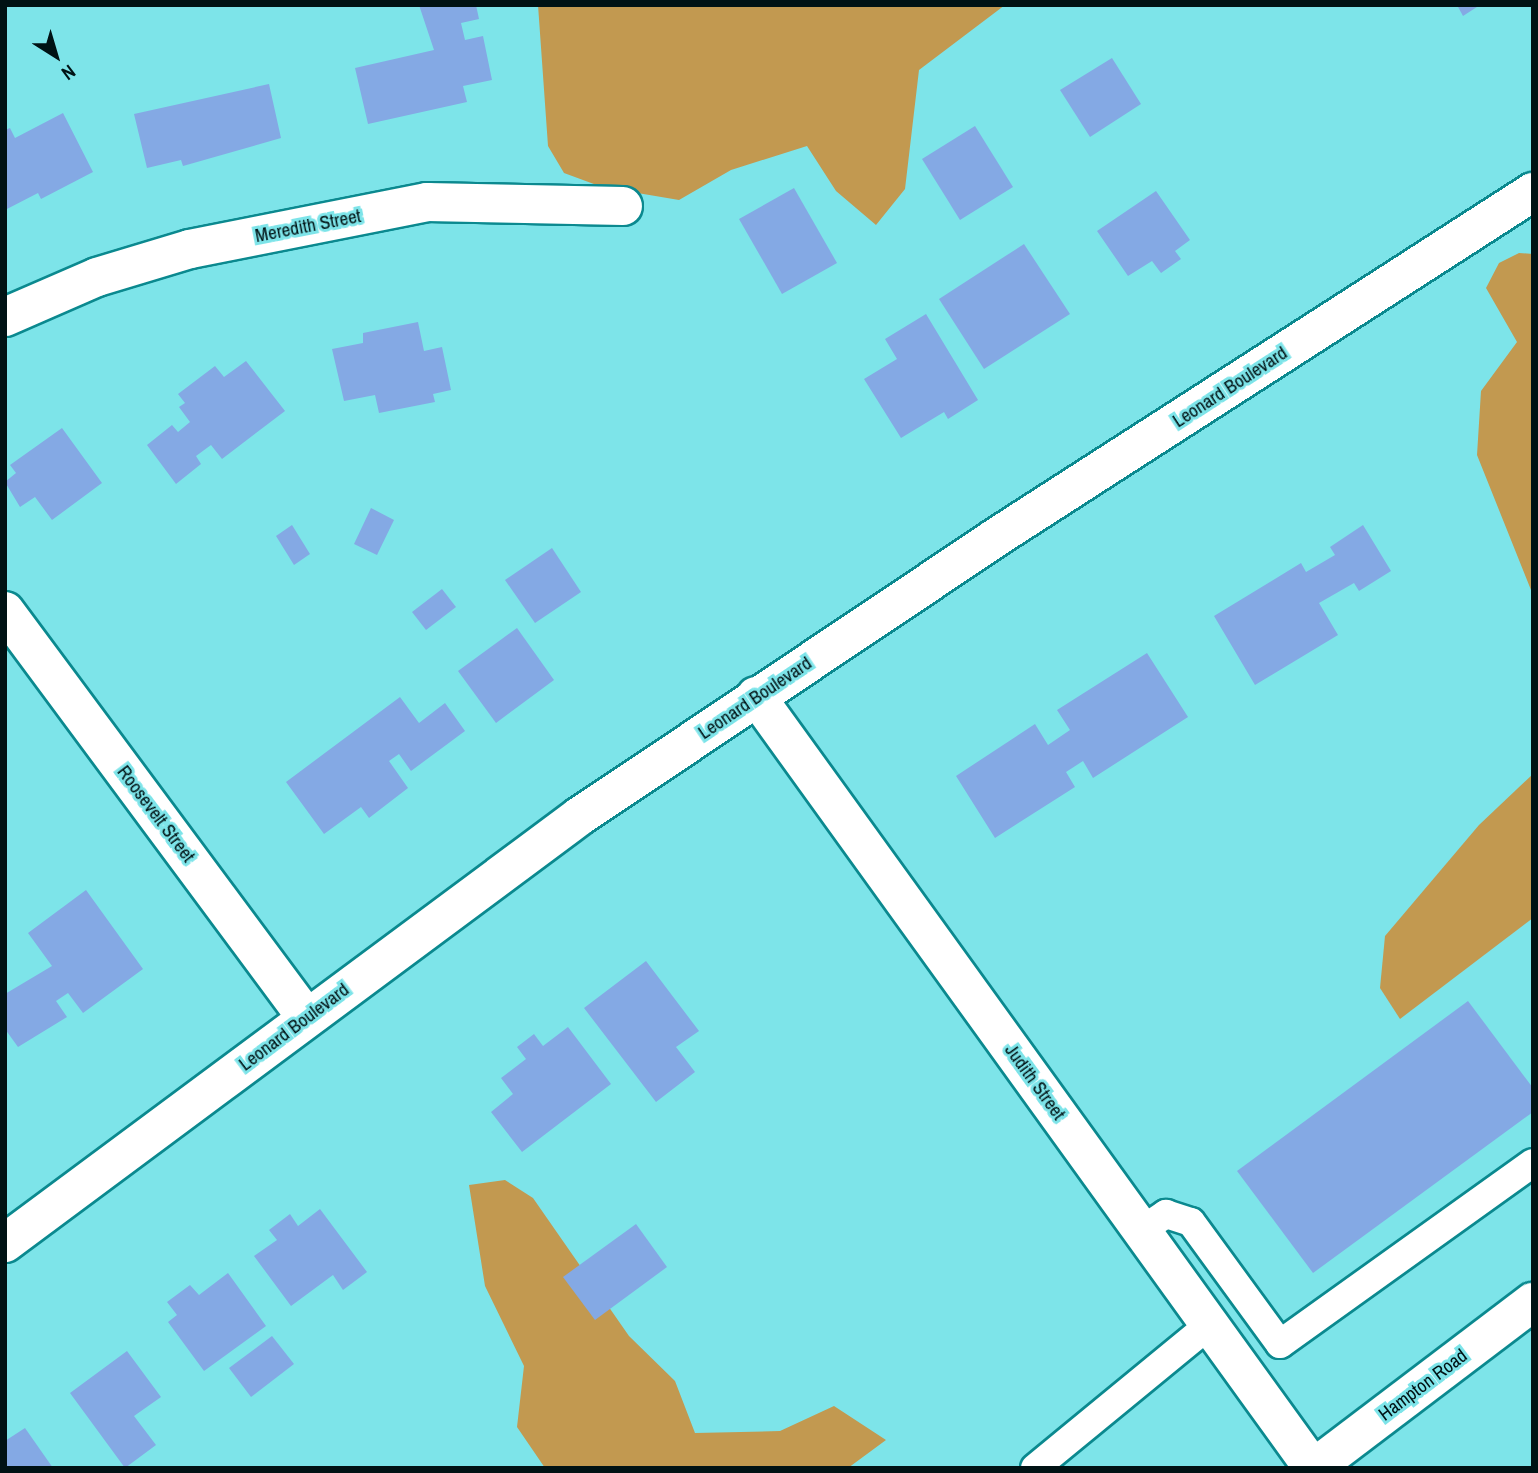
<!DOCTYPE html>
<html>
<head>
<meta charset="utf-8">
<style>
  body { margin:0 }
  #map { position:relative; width:1538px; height:1473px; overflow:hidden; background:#7de4e9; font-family:"Archivo Narrow",sans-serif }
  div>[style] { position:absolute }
  .forest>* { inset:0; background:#c29950 }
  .building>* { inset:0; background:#84a9e4 }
  .roads { filter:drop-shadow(2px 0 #0b898f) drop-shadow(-2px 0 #0b898f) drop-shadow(0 2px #0b898f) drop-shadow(0 -2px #0b898f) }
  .service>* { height:28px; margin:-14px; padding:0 14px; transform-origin:14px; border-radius:14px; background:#fff }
  .minor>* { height:38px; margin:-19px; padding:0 19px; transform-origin:19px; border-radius:19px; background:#fff }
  span { translate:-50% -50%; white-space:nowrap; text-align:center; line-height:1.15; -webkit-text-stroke:6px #7de4e9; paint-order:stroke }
  .street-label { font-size:19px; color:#001214 }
  .frame { position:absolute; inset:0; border:7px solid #001214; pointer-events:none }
  .north { position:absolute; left:21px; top:21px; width:70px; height:70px; -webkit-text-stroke:5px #7de4e9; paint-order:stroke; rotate:143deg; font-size:19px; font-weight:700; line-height:28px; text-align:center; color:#001214 }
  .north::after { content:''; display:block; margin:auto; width:24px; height:32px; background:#001214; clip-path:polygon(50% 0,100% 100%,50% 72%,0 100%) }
</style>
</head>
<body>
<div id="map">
  <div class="forest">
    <div style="clip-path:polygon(538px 5px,1005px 5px,919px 70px,905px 189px,876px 225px,836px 191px,807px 146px,731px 170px,679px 200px,602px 187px,564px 173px,548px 146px)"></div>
    <div style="clip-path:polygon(1519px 253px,1533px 254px,1533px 595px,1477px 455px,1481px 391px,1517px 342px,1486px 288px,1499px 263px)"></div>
    <div style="clip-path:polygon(1533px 774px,1533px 918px,1400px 1019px,1380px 988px,1385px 936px,1479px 825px)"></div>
    <div style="clip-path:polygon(505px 1180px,533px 1198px,629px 1336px,675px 1381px,695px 1433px,780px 1431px,834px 1406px,886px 1440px,848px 1468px,545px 1468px,517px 1427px,524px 1366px,485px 1286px,469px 1185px)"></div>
  </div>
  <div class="building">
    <div style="clip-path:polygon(419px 5px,476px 5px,479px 19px,461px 23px,465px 40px,483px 36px,492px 80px,463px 86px,467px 102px,368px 124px,355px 68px,434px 50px)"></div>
    <div style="clip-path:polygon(1457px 5px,1480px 5px,1463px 16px)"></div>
    <div style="clip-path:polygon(1112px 58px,1141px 104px,1090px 137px,1060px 90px)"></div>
    <div style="clip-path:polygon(269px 84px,281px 138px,183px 166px,181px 160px,147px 168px,134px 114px)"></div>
    <div style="clip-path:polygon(63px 113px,93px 172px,41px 199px,38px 193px,5px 210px,5px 130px,10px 128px,15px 138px)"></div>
    <div style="clip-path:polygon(975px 126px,1013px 187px,960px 220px,922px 159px)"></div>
    <div style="clip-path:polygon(794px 188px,837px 263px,782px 294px,739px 219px)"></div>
    <div style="clip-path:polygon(1156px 191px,1190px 240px,1175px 251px,1181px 259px,1161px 273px,1152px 261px,1128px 276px,1097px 231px)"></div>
    <div style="clip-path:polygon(1024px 244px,1070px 314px,984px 369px,939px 299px)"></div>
    <div style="clip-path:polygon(926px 314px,978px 400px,948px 419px,944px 412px,901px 438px,864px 379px,897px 359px,885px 339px)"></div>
    <div style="clip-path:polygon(418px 322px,424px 351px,442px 347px,451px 390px,433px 394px,435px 402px,379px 413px,375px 395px,344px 401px,332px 349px,363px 343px,363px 333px)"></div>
    <div style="clip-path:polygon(246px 361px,285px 411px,222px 459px,211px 445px,196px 456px,201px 464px,176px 484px,147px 445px,172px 425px,178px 432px,190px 422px,179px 407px,185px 403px,178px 394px,215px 366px,224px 377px)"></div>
    <div style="clip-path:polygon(62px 428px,102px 483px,52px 520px,35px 497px,20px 507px,5px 482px,16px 473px,10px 465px)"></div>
    <div style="clip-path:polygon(371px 508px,394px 520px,377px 555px,354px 544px)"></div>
    <div style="clip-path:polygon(292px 525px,310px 554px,294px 565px,276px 536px)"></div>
    <div style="clip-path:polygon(1363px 525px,1391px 571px,1359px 591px,1354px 583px,1319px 603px,1338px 635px,1255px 685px,1214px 616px,1301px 563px,1306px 572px,1335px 555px,1330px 547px)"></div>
    <div style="clip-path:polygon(552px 548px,581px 592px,535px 623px,505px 580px)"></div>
    <div style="clip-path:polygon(442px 589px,456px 607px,426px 630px,412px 612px)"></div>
    <div style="clip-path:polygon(517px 628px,554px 680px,496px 723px,458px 671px)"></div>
    <div style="clip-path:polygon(1147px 653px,1188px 717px,1093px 778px,1083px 761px,1066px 772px,1075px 787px,995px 838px,956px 776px,1035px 724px,1048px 745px,1070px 730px,1057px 710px)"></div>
    <div style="clip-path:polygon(400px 697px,419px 723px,445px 703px,465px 731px,411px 771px,399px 754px,389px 761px,408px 788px,369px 818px,361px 807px,324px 834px,286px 782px)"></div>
    <div style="clip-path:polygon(86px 890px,143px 969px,83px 1013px,68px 993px,56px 1001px,67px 1017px,18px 1047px,5px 1029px,5px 994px,52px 966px,28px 933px)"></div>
    <div style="clip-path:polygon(646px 961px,699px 1031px,676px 1047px,695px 1072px,656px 1102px,584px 1008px)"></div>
    <div style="clip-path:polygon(1468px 1001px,1533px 1088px,1533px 1112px,1313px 1273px,1237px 1171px)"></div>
    <div style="clip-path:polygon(568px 1027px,611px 1084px,522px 1152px,491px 1112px,513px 1094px,501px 1078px,526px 1059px,517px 1047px,534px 1034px,543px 1046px)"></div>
    <div style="clip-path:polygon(320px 1209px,367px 1272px,343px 1290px,333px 1275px,291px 1306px,254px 1256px,277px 1240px,269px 1230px,290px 1214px,298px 1226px)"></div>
    <div style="clip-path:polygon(636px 1224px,667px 1267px,595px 1320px,563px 1277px)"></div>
    <div style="clip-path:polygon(228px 1273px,266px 1326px,204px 1371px,168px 1322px,177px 1315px,167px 1302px,190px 1285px,199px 1295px)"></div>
    <div style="clip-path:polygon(272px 1336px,294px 1364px,251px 1397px,229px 1368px)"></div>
    <div style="clip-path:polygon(127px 1351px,161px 1397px,134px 1416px,156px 1445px,125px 1468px,70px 1393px)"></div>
    <div style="clip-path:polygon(25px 1428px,53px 1468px,5px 1468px,5px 1441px)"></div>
  </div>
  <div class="roads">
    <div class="service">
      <div style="left:1142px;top:1230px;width:29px;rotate:-34deg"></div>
      <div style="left:1166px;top:1214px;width:26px;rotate:18deg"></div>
      <div style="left:1191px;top:1222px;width:151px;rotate:53.9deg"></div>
      <div style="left:1280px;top:1344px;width:311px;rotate:-35.6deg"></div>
      <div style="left:1035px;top:1468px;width:227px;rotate:-39.4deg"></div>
    </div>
    <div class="minor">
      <div style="left:5px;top:317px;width:100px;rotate:-23.5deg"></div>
      <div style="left:97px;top:277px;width:97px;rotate:-16.8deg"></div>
      <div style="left:190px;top:249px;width:242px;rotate:-11.2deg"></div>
      <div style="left:427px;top:202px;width:196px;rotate:1.2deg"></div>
      <div style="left:5px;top:611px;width:505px;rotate:53.45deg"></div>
      <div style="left:756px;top:696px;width:952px;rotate:54.19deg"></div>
      <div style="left:5px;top:1243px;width:716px;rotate:-36.6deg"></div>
      <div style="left:580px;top:816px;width:500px;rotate:-33.8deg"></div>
      <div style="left:995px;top:538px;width:640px;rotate:-32.75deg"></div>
      <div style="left:1314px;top:1468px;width:275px;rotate:-37.2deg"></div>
    </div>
  </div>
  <div class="street-label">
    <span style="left:308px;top:226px;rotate:-11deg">Meredith Street</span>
    <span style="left:1230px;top:387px;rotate:-33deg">Leonard Boulevard</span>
    <span style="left:755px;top:698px;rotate:-34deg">Leonard Boulevard</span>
    <span style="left:156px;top:814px;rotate:53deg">Roosevelt Street</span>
    <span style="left:294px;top:1027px;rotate:-37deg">Leonard Boulevard</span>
    <span style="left:1035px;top:1082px;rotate:54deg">Judith Street</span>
    <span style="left:1423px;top:1385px;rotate:-37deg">Hampton Road</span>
  </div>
  <div class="frame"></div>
  <div class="north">N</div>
</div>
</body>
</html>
